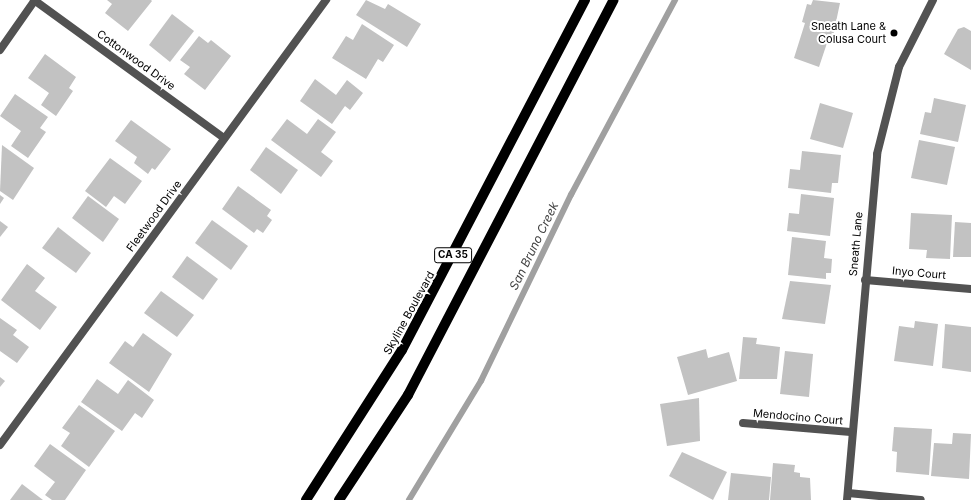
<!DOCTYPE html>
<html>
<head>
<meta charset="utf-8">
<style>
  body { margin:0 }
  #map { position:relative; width:971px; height:500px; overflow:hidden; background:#fff; font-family:Inter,sans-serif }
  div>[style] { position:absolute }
  .stream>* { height:5.5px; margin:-2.75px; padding:0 2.75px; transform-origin:2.75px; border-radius:2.75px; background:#a0a0a0 }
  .building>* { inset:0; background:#c2c2c2 }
  .street>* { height:8px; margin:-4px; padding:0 4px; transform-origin:4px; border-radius:4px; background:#525252 }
  .primary>* { height:10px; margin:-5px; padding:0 5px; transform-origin:5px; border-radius:5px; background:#000 }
  .dots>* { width:11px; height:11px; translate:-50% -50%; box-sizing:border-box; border:2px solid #fff; border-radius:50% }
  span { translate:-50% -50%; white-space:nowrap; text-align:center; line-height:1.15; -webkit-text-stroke:4px #fff; paint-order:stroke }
  .shield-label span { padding:1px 3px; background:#fff; border:1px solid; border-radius:3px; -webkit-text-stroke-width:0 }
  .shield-label { font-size:10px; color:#000; font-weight:700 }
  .poi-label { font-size:11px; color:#000 }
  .right { translate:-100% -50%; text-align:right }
  .street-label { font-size:11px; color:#000 }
  .water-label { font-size:12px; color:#414141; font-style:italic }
</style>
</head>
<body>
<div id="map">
  <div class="stream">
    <div style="left:409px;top:500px;width:139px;rotate:-58.8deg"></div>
    <div style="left:481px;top:381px;width:207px;rotate:-64.2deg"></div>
    <div style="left:571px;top:195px;width:221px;rotate:-61.9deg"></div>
  </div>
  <div class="building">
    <div style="clip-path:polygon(107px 0,151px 0,152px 1px,128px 31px,105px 13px,112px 4px)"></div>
    <div style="clip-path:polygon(366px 0,385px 9px,388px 4px,421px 24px,407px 47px,356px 15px)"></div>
    <div style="clip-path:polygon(813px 0,840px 3px,832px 41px,828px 40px,819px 67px,794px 58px,805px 23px,802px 22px,807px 4px,811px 5px)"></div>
    <div style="clip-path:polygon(172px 14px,194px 31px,170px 62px,149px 45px)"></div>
    <div style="clip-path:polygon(362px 24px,394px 45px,383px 62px,378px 59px,366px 79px,332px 58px,346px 36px,353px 40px)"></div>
    <div style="clip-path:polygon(964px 27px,971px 31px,971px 70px,944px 54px,958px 29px)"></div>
    <div style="clip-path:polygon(199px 36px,208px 43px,211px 40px,231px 56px,205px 90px,184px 74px,190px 67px,180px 60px)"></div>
    <div style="clip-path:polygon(45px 54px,76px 77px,69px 88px,73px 91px,56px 116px,41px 105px,49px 93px,28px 78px)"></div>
    <div style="clip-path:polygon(315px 79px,336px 95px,347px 80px,363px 93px,350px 110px,345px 106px,332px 124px,300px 101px)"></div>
    <div style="clip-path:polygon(15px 94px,48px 117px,40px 128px,46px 132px,28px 158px,11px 146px,21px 131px,0 116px)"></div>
    <div style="clip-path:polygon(934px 98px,966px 105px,958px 142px,920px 134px,925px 112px,931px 113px)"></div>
    <div style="clip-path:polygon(820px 103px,853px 113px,843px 148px,810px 139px)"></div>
    <div style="clip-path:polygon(287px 119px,307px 134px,318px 119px,336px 132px,321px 152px,333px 161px,321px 177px,271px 140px)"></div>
    <div style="clip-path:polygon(131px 120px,171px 149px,155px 170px,152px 168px,148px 174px,134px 163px,137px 157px,115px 141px)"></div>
    <div style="clip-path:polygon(919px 140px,955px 147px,947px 185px,911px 178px)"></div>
    <div style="clip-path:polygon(2px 145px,34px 168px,13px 200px,0 191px)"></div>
    <div style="clip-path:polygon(266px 147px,298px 170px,281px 194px,250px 170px)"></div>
    <div style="clip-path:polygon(802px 151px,841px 155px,838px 183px,832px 183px,831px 193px,788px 188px,790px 169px,800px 170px)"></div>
    <div style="clip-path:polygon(110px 158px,142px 181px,125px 204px,114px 196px,106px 207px,85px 191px)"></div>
    <div style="clip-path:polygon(238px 186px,271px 210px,267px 216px,272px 220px,263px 233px,257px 229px,254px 233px,222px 209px)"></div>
    <div style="clip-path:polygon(801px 194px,834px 198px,830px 236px,787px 231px,789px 213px,799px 214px)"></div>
    <div style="clip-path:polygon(0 195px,4px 198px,0 204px)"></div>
    <div style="clip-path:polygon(88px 196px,119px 219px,103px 242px,72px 218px)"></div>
    <div style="clip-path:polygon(911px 213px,952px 215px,950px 259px,926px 258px,927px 250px,909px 249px)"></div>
    <div style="clip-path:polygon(212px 220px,248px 246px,231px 270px,195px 243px)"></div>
    <div style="clip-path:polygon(0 221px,8px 227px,0 237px)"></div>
    <div style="clip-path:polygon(955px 222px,971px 223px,971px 257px,953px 257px)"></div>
    <div style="clip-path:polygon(58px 227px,91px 253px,76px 273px,42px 248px)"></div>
    <div style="clip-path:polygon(792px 237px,826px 241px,824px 258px,832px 259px,831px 273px,826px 273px,826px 279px,788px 275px)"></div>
    <div style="clip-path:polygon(187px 256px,218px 279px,203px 300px,172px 277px)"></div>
    <div style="clip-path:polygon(27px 264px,45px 278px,35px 291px,57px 307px,40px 330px,1px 300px)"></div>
    <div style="clip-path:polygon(790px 281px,831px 285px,825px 324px,782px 319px)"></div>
    <div style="clip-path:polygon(161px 291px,194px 315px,177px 337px,144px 313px)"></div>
    <div style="clip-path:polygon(0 318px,17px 330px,13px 335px,29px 347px,17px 363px,0 351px)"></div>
    <div style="clip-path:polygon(915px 321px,938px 324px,933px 366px,894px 361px,899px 326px,914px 328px)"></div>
    <div style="clip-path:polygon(945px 324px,971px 327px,971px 372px,942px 368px)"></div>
    <div style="clip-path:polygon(143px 333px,172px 354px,149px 392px,109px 363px,125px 341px,133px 347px)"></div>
    <div style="clip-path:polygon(743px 337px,757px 338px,756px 344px,780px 347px,777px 379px,739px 379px)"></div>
    <div style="clip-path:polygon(706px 349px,708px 358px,729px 352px,737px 381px,688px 395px,677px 357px)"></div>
    <div style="clip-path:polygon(785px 351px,813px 354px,809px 397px,780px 394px)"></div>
    <div style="clip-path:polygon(0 377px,5px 381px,0 387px)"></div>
    <div style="clip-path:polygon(97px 379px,118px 394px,128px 380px,154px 400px,142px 418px,135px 413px,122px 431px,81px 402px)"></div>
    <div style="clip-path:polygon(699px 398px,700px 441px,667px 446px,660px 404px)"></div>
    <div style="clip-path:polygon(79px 405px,115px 431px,89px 467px,61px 446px,70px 433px,62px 428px)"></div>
    <div style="clip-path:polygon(894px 427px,932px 429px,929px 475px,896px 472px,897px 452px,892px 451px)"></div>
    <div style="clip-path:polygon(953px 433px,971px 434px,969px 479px,931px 476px,934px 443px,952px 444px)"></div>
    <div style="clip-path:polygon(50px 444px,86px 470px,65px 500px,52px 500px,45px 495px,55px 482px,34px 466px)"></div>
    <div style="clip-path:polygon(682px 452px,727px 472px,713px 500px,669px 476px)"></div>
    <div style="clip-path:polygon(773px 463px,795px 465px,794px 472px,800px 473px,800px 477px,810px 478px,811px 500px,770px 500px)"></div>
    <div style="clip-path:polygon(731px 473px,771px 477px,769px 500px,728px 500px)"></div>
    <div style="clip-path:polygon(22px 484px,43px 500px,10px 500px)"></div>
  </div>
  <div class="street">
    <div style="left:34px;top:0;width:235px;rotate:36deg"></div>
    <div style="left:0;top:50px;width:61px;rotate:-55deg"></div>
    <div style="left:865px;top:280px;width:106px;rotate:4.9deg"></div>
    <div style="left:743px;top:423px;width:108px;rotate:4.8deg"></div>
    <div style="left:0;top:445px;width:552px;rotate:-53.77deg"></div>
    <div style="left:848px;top:493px;width:73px;rotate:5.5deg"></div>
    <div style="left:847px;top:500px;width:347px;rotate:-85deg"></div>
    <div style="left:877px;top:154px;width:90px;rotate:-75.8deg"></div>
    <div style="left:899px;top:67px;width:75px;rotate:-63.1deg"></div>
  </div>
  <div class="primary">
    <div style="left:306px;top:500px;width:178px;rotate:-57.4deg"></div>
    <div style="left:402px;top:350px;width:395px;rotate:-62.4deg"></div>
    <div style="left:339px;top:500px;width:126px;rotate:-56.7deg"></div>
    <div style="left:408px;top:395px;width:445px;rotate:-62.5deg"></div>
  </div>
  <div class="dots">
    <div style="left:894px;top:33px;background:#000"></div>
  </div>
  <div class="shield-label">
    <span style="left:453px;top:255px">CA 35</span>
  </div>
  <div class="poi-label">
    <span class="right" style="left:886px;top:33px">Sneath Lane &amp;<br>Colusa Court</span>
  </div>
  <div class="street-label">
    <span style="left:136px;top:60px;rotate:36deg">Cottonwood Drive</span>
    <span style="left:154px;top:216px;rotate:-54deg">Fleetwood Drive</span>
    <span style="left:856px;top:244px;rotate:-85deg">Sneath Lane</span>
    <span style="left:919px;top:273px;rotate:5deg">Inyo Court</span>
    <span style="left:409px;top:313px;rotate:-61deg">Skyline Boulevard</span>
    <span style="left:798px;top:417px;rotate:5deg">Mendocino Court</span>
  </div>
  <div class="water-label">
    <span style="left:534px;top:246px;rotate:-64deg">San Bruno Creek</span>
  </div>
</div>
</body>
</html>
